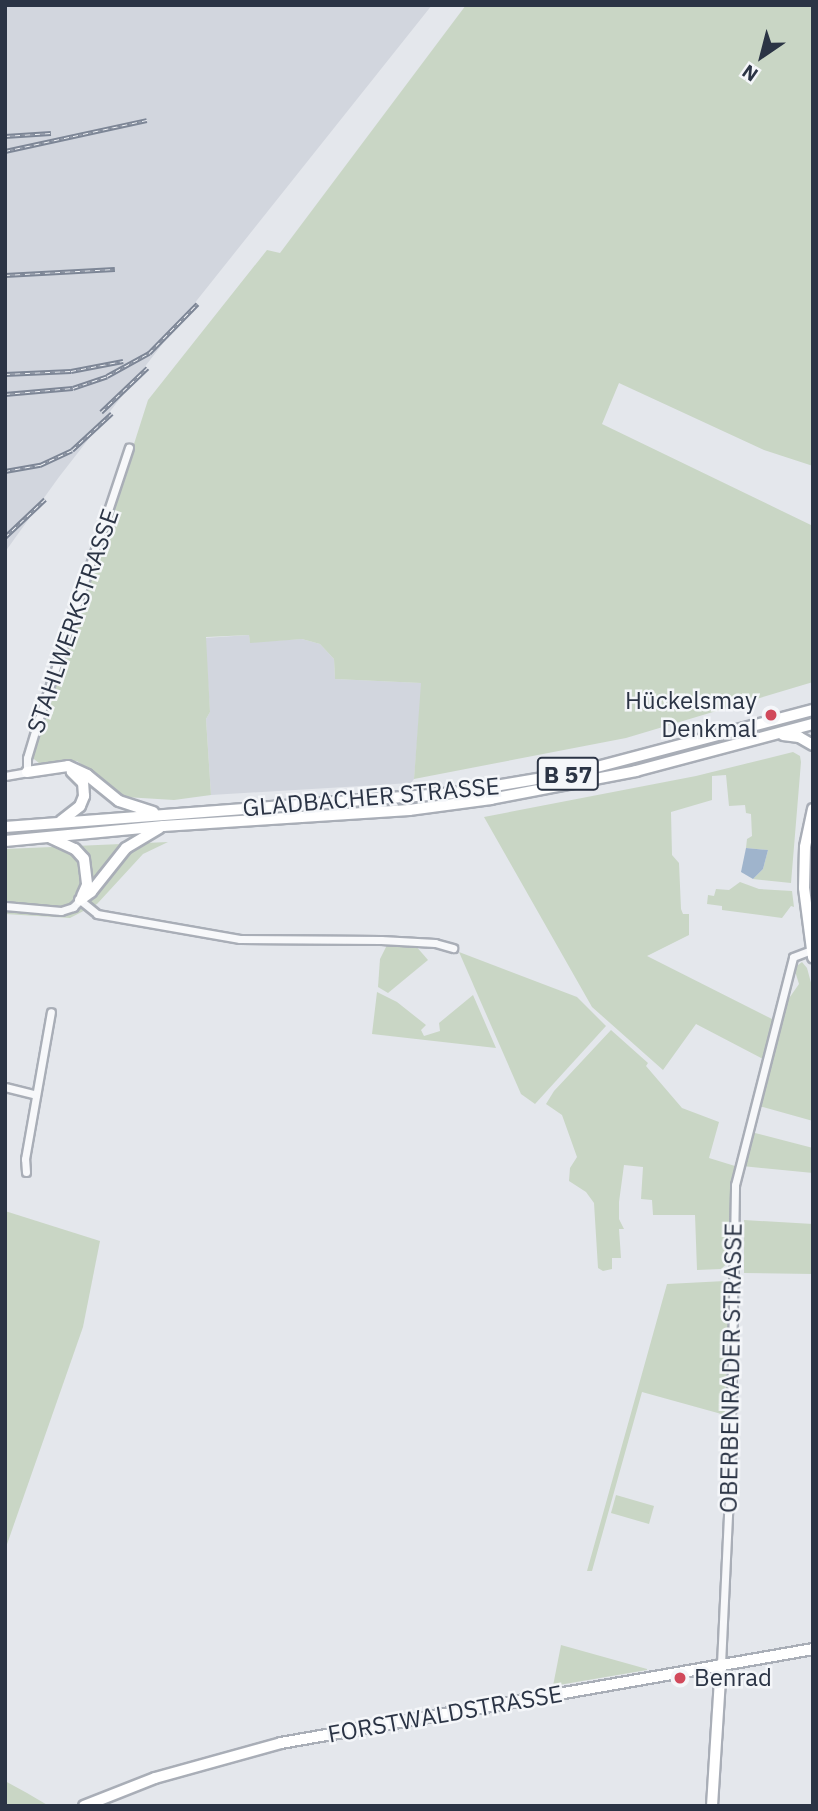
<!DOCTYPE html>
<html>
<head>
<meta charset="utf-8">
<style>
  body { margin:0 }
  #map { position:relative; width:818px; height:1811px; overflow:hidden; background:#e4e7ec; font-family:"IBM Plex Sans",sans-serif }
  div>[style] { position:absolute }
  .built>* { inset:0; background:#d2d6de }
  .green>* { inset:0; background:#c9d6c5 }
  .water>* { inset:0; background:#9fb4cc }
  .roads { filter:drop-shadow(2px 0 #a9aeb7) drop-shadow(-2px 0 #a9aeb7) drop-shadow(0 2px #a9aeb7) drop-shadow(0 -2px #a9aeb7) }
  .street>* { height:7px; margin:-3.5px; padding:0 3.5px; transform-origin:3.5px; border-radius:3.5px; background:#f7f8fa }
  .secondary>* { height:10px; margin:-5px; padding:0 5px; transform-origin:5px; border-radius:5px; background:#fff }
  .primary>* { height:10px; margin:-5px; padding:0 5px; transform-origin:5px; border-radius:5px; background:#fff }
  .rail>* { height:4.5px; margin-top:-2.25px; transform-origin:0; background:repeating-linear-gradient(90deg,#f4f6f9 0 5px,#7d8696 0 10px); box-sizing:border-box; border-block:2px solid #7d8696 }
  .dots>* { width:19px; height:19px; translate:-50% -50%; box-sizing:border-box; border:4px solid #f4f6f9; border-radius:50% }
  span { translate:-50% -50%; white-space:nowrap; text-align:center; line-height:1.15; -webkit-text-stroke:5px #f4f6f9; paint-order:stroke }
  .shield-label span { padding:2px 5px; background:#f4f6f9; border:2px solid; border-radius:5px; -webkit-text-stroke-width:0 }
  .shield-label { font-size:23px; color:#2b3445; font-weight:700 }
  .street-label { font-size:24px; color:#2b3445 }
  .poi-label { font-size:24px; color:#2b3445 }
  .right { translate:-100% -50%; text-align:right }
  .left { translate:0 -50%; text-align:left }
  .frame { position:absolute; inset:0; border:7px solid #2b3445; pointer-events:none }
  .north { position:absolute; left:727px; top:21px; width:70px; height:70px; -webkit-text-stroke:5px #f4f6f9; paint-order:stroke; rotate:215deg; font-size:19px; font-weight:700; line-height:28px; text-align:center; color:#2b3445 }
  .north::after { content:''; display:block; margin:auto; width:24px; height:32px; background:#2b3445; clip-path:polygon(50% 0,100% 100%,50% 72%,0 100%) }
</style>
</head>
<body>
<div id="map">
  <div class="built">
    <div style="clip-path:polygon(5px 5px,432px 5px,178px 324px,59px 477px,5px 552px)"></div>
    <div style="clip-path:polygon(249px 635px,250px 642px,302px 639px,320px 644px,334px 659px,335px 679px,422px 683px,414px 779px,411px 783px,211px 795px,206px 719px,210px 712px,205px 638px)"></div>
  </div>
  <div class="green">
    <div style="clip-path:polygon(466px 5px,813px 5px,813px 466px,764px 450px,619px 383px,602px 424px,813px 526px,813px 682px,626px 738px,414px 779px,421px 683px,335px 679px,334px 659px,320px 644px,302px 639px,250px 643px,249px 635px,206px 637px,210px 712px,206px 719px,211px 795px,174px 800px,125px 797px,77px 761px,39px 763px,30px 756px,72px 638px,148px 400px,267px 250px,280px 253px)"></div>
    <div style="clip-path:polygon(793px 752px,800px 756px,801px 762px,791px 883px,753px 879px,763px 869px,768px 850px,746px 848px,747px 839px,752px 836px,751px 814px,746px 813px,745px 805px,729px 806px,726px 775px,712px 776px,712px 800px,671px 812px,672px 855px,679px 863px,681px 909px,683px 914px,689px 914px,689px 935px,647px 956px,774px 1020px,765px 1060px,696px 1024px,663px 1070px,592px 1007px,484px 817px,696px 776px)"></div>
    <div style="clip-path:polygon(168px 842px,143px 854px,97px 904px,70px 918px,5px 914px,5px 849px)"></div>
    <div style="clip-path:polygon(740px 882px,759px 889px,792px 891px,794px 907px,791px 906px,782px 918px,722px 910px,722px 906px,707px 904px,708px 895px,714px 896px,716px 889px,729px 890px)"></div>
    <div style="clip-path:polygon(388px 943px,415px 945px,428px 960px,388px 993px,378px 987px,380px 959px)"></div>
    <div style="clip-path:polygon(459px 952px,577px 997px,606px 1026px,535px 1104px,521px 1094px)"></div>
    <div style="clip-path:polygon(802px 962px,807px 968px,813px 990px,813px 1121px,759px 1106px,785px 1004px,799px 984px,794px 968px)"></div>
    <div style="clip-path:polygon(377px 992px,397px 1002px,426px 1025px,421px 1030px,424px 1036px,440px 1031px,439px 1023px,473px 995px,496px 1048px,372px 1034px)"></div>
    <div style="clip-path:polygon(611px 1030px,648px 1063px,646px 1066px,682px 1108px,719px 1122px,709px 1158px,735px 1166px,730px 1211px,730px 1261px,721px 1269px,697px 1270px,695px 1215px,653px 1215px,652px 1200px,641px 1199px,643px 1167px,624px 1165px,619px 1202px,619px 1219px,624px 1229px,619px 1229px,621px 1258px,612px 1258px,612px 1269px,603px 1271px,598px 1268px,594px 1203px,586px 1192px,569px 1181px,570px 1168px,577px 1157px,562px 1115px,546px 1104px,554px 1091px)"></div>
    <div style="clip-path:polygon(751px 1132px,813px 1148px,813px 1173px,742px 1166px)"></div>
    <div style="clip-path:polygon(5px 1211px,100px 1241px,83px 1327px,5px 1550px)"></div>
    <div style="clip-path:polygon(744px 1220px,813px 1224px,813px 1274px,744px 1273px)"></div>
    <div style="clip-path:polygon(725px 1281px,729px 1284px,725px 1415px,642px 1392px,592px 1571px,587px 1571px,667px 1284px)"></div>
    <div style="clip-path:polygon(616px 1495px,654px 1506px,649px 1524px,611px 1513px)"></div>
    <div style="clip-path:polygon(561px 1645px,647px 1669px,647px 1670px,553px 1686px)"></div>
    <div style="clip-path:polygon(5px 1781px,27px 1793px,49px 1806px,5px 1806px)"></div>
  </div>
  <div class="water">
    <div style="clip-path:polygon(746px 848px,768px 850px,763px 869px,753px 879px,741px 872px)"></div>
  </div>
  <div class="roads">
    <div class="street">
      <div style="left:5px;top:776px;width:22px;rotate:-10deg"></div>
      <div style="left:27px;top:772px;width:14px;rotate:-90deg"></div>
      <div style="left:27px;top:758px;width:42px;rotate:-73.3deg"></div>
      <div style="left:39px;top:718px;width:285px;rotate:-71.6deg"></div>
      <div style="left:5px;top:906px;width:56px;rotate:5.1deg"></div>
      <div style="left:61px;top:911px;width:13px;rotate:-18deg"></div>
      <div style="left:73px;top:907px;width:10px;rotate:-45deg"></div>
      <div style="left:80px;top:900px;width:22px;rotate:39deg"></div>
      <div style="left:97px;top:914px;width:145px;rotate:9.9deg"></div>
      <div style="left:240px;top:939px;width:141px;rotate:0.4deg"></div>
      <div style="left:381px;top:940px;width:54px;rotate:3.2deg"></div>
      <div style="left:435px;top:943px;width:19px;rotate:16deg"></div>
      <div style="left:5px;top:1087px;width:32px;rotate:14deg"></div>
      <div style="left:26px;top:1172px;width:13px;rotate:-94deg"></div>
      <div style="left:25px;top:1159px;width:149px;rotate:-80deg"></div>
      <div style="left:721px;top:1664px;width:189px;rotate:-87.3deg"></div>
      <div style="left:730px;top:1475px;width:290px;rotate:-89deg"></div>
      <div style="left:735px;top:1185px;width:235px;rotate:-75.7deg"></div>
      <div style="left:793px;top:957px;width:19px;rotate:-21deg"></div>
    </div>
    <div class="secondary">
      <div style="left:813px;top:809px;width:39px;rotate:102deg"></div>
      <div style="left:805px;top:847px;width:41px;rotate:91.4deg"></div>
      <div style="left:804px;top:888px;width:70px;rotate:82.6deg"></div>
      <div style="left:84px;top:1806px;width:76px;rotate:-21.5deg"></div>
      <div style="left:155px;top:1778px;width:131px;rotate:-15.5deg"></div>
      <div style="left:281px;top:1743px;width:540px;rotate:-10.02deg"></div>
      <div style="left:712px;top:1806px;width:142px;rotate:-86.4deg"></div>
    </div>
    <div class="primary">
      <div style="left:783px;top:735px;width:16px;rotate:7deg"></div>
      <div style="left:799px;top:737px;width:16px;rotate:30deg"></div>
      <div style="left:27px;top:772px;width:41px;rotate:-8.3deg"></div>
      <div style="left:68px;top:766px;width:21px;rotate:25deg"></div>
      <div style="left:87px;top:775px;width:41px;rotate:39.1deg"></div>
      <div style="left:119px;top:801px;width:36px;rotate:18deg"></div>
      <div style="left:61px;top:821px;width:24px;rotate:-38deg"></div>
      <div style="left:80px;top:806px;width:11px;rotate:-68deg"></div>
      <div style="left:84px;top:796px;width:13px;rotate:-94deg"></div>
      <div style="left:83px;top:783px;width:16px;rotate:-135deg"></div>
      <div style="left:5px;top:827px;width:449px;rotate:-4.3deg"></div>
      <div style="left:453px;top:793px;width:127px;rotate:-9.5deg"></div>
      <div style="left:578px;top:772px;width:243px;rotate:-14.8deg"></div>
      <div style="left:51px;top:838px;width:26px;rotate:25deg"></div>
      <div style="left:75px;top:849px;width:13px;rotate:48deg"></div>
      <div style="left:84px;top:859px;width:26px;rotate:83deg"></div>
      <div style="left:87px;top:885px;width:12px;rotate:114deg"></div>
      <div style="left:5px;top:841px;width:159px;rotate:-5.4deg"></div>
      <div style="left:163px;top:826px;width:247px;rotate:-3.7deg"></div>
      <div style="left:409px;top:810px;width:83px;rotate:-7.6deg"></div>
      <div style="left:491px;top:799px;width:148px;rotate:-10.9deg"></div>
      <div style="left:636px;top:771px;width:183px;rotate:-14.9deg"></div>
      <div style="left:80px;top:900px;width:14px;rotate:-36deg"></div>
      <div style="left:91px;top:892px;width:56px;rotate:-51.5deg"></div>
      <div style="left:126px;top:848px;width:39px;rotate:-31deg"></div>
    </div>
  </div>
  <div class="rail">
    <div style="left:5px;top:136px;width:46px;rotate:-3.7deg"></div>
    <div style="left:5px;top:151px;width:145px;rotate:-12.3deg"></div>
    <div style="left:5px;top:275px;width:110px;rotate:-3.1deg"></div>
    <div style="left:5px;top:374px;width:66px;rotate:-2.6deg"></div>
    <div style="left:71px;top:371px;width:53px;rotate:-10.9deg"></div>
    <div style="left:5px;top:394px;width:68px;rotate:-5deg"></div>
    <div style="left:73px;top:388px;width:36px;rotate:-19deg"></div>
    <div style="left:107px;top:376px;width:48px;rotate:-28.7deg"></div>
    <div style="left:149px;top:353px;width:69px;rotate:-45.6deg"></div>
    <div style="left:101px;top:412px;width:64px;rotate:-43.7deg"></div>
    <div style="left:5px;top:471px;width:36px;rotate:-10deg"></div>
    <div style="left:40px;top:465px;width:35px;rotate:-25deg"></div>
    <div style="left:72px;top:450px;width:54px;rotate:-42.8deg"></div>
    <div style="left:5px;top:537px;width:55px;rotate:-43.5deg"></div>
  </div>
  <div class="dots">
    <div style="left:771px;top:715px;background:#d1495b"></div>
    <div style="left:680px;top:1678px;background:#d1495b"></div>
  </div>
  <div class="shield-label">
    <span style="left:568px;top:774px">B 57</span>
  </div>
  <div class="street-label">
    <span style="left:73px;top:621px;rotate:-71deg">STAHLWERKSTRASSE</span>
    <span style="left:371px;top:797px;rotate:-5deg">GLADBACHER STRASSE</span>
    <span style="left:731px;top:1368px;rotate:-89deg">OBERBENRADER STRASSE</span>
    <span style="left:445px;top:1714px;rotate:-10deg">FORSTWALDSTRASSE</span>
  </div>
  <div class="poi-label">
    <span class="right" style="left:757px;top:715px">Hückelsmay<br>Denkmal</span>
    <span class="left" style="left:694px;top:1678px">Benrad</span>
  </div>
  <div class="frame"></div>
  <div class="north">N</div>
</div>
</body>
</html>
